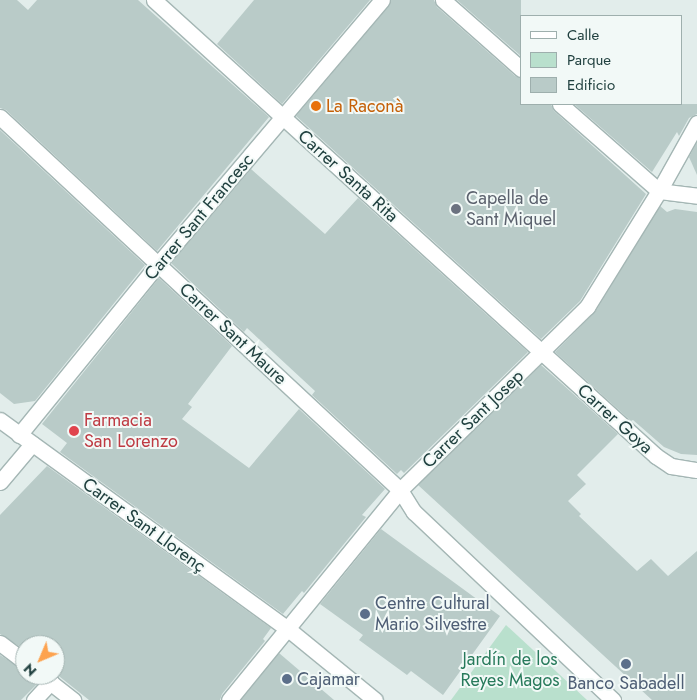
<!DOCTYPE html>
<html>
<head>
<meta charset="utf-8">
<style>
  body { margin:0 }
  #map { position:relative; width:697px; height:700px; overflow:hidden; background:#e2edeb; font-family:Jost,sans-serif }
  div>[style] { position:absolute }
  .green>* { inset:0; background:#b9e0cd }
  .building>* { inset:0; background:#b9cbc8 }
  .roads { filter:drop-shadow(1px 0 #a4b6b4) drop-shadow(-1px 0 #a4b6b4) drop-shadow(0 1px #a4b6b4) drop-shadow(0 -1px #a4b6b4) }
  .lane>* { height:15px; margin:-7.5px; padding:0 7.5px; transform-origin:7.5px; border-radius:7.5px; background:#fff }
  .street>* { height:15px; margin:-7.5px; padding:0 7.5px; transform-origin:7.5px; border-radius:7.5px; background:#fff }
  .secondary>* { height:15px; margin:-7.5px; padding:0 7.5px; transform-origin:7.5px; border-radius:7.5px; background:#fff }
  .dots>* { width:14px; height:14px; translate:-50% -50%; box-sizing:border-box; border:2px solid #f2f9f7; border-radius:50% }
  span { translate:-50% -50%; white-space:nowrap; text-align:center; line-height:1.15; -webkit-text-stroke:4px #f2f9f7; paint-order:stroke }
  .food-label { font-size:18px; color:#c56008 }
  .left { translate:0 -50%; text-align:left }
  .street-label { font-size:18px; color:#20403f }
  .worship-label { font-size:18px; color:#5b616d }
  .health-label { font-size:18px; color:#be3a42 }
  .service-label { font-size:18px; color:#4e5e75 }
  .park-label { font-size:18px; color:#277a5b }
  .legend { position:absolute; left:520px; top:15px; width:162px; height:90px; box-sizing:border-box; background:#f2f9f7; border:1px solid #9eafad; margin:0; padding:6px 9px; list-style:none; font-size:15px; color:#20403f }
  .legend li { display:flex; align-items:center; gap:10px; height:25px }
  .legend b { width:25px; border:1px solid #9eafad }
  .north { position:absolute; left:15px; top:635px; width:50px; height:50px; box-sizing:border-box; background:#f2f9f7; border:1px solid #9eafad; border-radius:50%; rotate:225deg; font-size:14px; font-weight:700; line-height:20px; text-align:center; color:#20403f }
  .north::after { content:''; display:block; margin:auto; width:18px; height:22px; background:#fda34f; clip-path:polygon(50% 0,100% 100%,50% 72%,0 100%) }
</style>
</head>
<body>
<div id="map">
  <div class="green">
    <div style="clip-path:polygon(506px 625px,587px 700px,451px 700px)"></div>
  </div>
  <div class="building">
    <div style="clip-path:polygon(0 0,17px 0,28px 10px,37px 0,138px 0,269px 117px,157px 251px,6px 110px,0 108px)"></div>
    <div style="clip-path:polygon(254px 0,370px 0,282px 104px,217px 44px)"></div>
    <div style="clip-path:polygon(391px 0,434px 0,437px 7px,515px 76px,521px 78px,521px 104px,551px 104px,554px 111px,646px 194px,580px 301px,541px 339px,296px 116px,389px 6px)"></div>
    <div style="clip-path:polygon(457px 0,521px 0,521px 56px)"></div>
    <div style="clip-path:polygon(574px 104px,697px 104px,697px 114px,689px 118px,679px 136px,677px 132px,652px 172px)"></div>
    <div style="clip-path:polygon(0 130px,145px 265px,35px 401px,14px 404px,0 393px)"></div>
    <div style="clip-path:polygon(697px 142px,697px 175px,689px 157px)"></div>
    <div style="clip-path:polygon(251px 169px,325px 234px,358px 198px,528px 352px,404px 473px,401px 470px,397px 474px,312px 395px,315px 391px,247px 328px,244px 332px,171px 263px)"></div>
    <div style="clip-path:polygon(660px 206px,667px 212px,675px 209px,697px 212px,697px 455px,681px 454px,664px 447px,633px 420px,631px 421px,555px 352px,595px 312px)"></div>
    <div style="clip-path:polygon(159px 278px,232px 346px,188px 404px,192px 407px,182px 419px,249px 468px,299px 409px,385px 489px,362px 515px,366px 517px,304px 593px,302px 591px,283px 614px,60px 452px,67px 443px,42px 424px)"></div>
    <div style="clip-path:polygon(541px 365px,618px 434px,577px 475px,586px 484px,568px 501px,581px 514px,579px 516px,637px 571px,651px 559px,668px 576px,697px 551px,697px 700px,652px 700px,418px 485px)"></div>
    <div style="clip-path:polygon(47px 466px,271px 628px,263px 639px,265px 641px,222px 694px,220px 700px,89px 700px,55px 673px,55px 645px,25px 645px,25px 650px,0 634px,0 515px)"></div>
    <div style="clip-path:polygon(381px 529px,500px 616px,443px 695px,411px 671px,407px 675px,359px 640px,363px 635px,320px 604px)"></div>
    <div style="clip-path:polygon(279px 653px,334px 700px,241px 700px)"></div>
    <div style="clip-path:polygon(0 655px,25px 671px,25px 675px,32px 675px,37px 684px,21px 700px,0 700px)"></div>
  </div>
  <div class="roads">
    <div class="lane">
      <div style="left:34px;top:700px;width:25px;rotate:-47deg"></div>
    </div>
    <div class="street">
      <div style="left:154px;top:0;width:678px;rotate:42.25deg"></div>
      <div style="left:656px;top:456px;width:18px;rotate:34deg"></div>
      <div style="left:671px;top:466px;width:26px;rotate:9deg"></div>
      <div style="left:443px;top:0;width:104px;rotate:41.5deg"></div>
      <div style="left:560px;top:104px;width:132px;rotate:41.3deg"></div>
      <div style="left:659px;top:191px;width:38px;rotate:7deg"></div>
      <div style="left:0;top:117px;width:547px;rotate:43deg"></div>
      <div style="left:400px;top:490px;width:26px;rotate:58deg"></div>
      <div style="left:414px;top:512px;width:274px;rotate:43.4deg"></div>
      <div style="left:19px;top:435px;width:220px;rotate:-50.9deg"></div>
      <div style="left:158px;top:264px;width:346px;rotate:-49.7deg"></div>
      <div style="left:0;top:482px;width:50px;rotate:-49.9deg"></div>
      <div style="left:0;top:643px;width:31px;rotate:37deg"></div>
      <div style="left:41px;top:675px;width:41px;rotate:38deg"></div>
      <div style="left:229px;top:700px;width:271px;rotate:-50.8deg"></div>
      <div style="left:400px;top:490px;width:262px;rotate:-44.4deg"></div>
      <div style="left:587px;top:307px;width:137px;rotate:-58.2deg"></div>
      <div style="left:659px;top:191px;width:78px;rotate:-60.8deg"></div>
    </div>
    <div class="secondary">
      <div style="left:0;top:420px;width:356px;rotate:36deg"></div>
      <div style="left:288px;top:629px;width:112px;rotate:39.2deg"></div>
    </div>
  </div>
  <div class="dots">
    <div style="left:316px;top:106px;background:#e8710a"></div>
    <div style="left:456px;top:209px;background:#6b7280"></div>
    <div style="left:74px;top:431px;background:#e0444e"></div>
    <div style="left:365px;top:614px;background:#5c6f8a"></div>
    <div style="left:626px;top:664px;background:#5c6f8a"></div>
    <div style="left:287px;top:679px;background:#5c6f8a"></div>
  </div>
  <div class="food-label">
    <span class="left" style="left:326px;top:106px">La Raconà</span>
  </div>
  <div class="street-label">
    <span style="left:348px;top:176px;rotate:42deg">Carrer Santa Rita</span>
    <span style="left:199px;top:217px;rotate:-50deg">Carrer Sant Francesc</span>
    <span style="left:233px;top:334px;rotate:43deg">Carrer Sant Maure</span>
    <span style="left:473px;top:419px;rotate:-44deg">Carrer Sant Josep</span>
    <span style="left:615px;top:419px;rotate:42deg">Carrer Goya</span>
    <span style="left:144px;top:525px;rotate:36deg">Carrer Sant Llorenç</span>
  </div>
  <div class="worship-label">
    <span class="left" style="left:466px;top:209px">Capella de<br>Sant Miquel</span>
  </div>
  <div class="health-label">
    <span class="left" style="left:84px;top:431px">Farmacia<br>San Lorenzo</span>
  </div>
  <div class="service-label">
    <span class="left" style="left:375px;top:614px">Centre Cultural<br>Mario Silvestre</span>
    <span class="left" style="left:297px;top:679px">Cajamar</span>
    <span style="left:626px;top:683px">Banco Sabadell</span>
  </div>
  <div class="park-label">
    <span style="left:510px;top:670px">Jardín de los<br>Reyes Magos</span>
  </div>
  <ul class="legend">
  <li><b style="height:6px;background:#fff"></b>Calle</li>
  <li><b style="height:14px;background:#b9e0cd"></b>Parque</li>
  <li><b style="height:14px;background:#b9cbc8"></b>Edificio</li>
  </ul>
  <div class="north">N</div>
</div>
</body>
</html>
